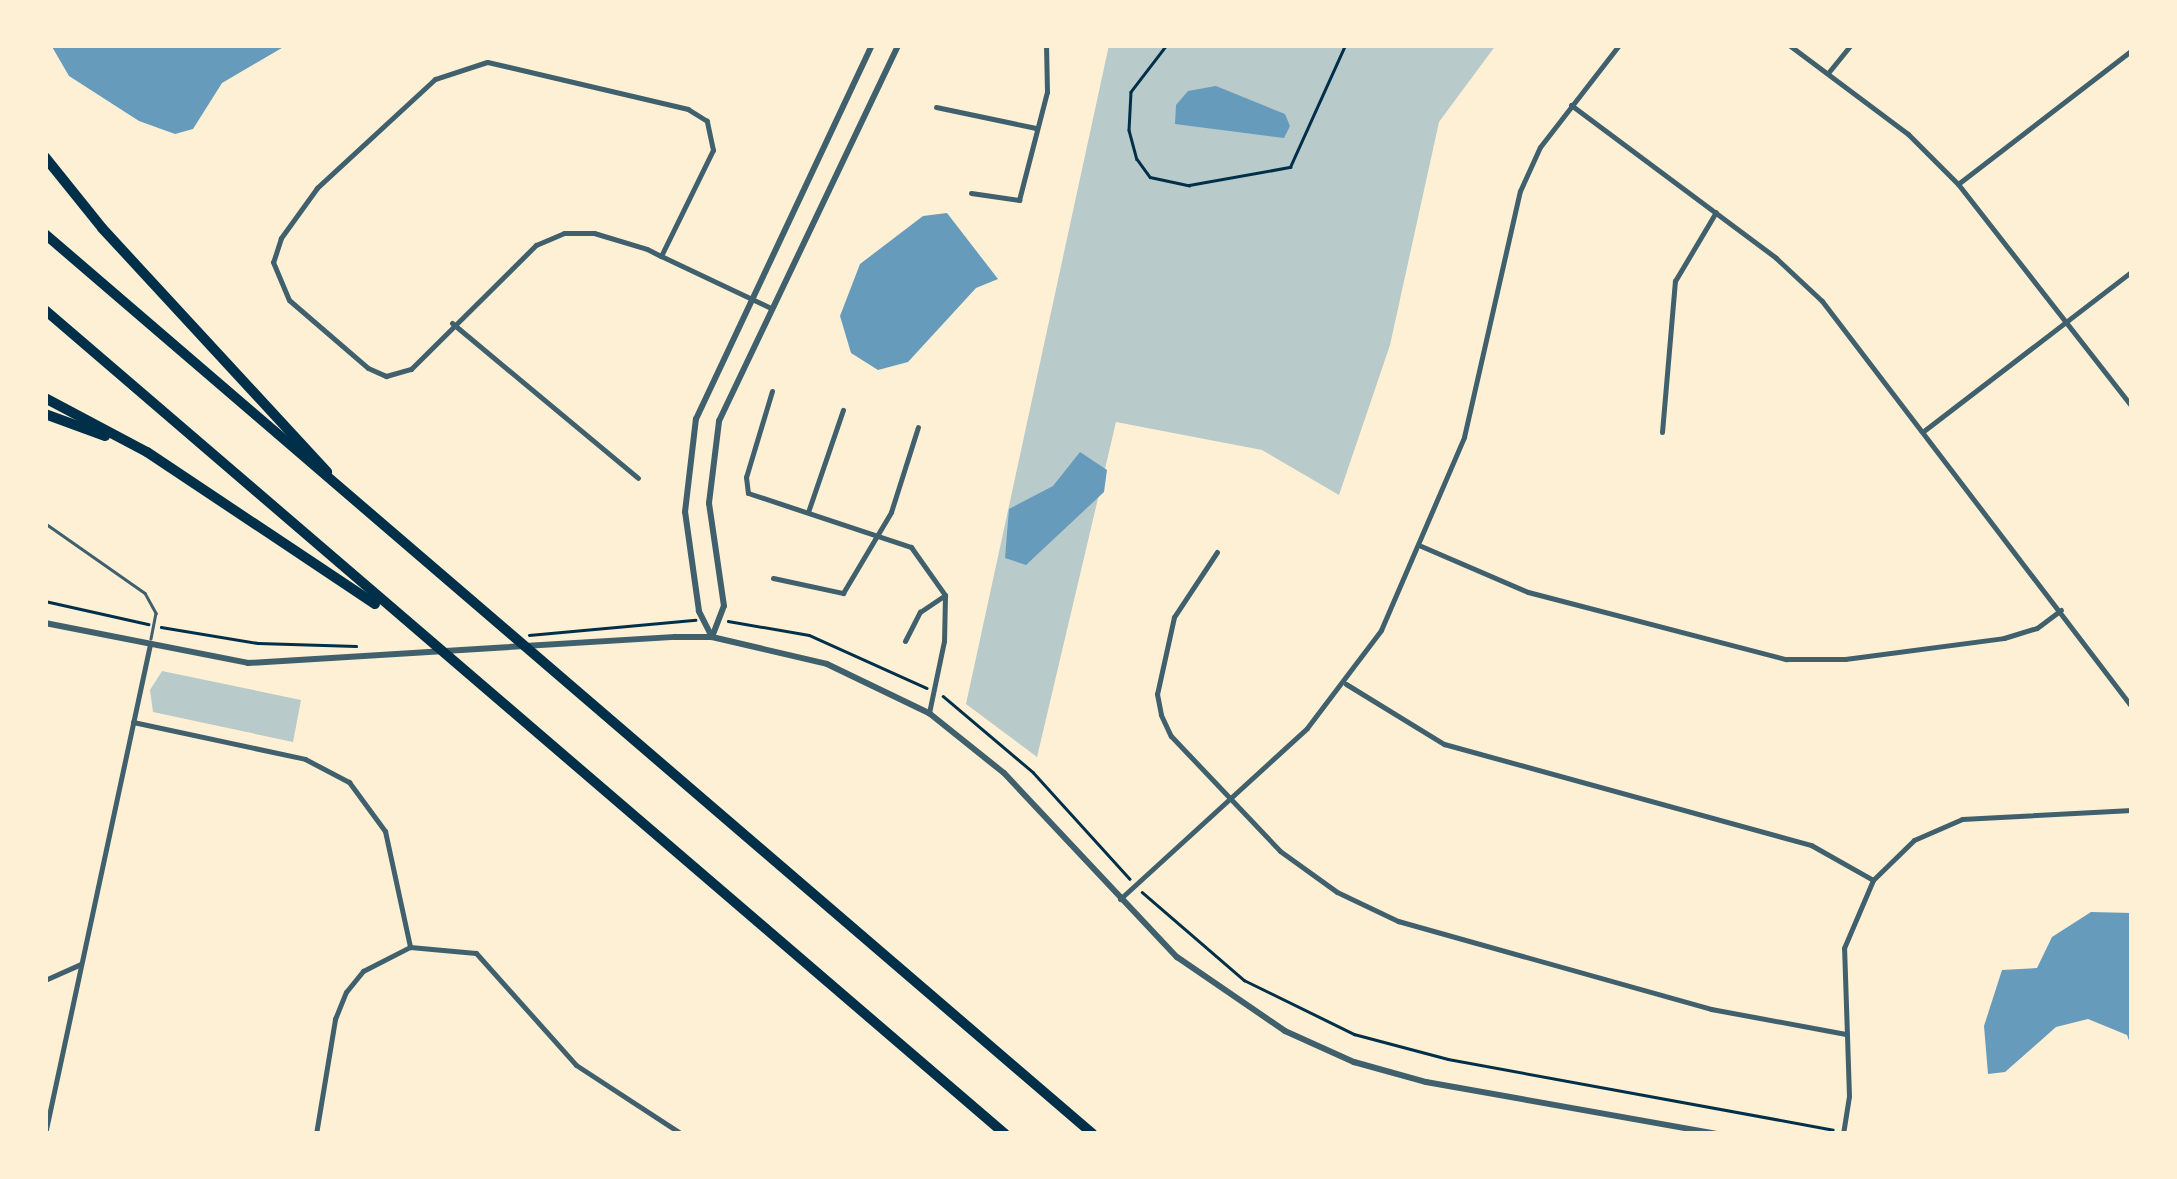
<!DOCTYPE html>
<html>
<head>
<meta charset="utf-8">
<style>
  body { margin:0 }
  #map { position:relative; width:2177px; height:1179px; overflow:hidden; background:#fdf0d5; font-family:Quicksand,sans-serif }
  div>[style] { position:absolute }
  .green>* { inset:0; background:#b9caca }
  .water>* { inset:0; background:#669bbc }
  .path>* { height:2.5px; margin:-1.25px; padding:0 1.25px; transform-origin:1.25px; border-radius:1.25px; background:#003049 }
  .service>* { height:2.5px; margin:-1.25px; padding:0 1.25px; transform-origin:1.25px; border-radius:1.25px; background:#3f606c }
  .minor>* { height:5px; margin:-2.5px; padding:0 2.5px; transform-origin:2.5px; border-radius:2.5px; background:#3f606c }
  .tertiary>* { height:6px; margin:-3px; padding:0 3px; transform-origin:3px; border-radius:3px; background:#3f606c }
  .motorway>* { height:10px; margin:-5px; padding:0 5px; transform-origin:5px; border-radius:5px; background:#003049 }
  span { translate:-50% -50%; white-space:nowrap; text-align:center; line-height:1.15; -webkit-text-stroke:10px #fdf0d5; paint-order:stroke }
  .frame { position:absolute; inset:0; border:48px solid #fdf0d5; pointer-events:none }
</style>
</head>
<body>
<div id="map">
  <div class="green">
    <div style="clip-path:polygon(1109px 45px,1496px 45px,1439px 122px,1390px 345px,1339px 495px,1262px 450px,1116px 422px,1037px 757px,966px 704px)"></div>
    <div style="clip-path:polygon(162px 671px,301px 700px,293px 742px,153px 712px,150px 690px)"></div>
  </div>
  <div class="water">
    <div style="clip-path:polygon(51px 45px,287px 45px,222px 83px,193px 129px,175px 134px,139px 121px,69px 76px)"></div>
    <div style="clip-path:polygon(1216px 86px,1285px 114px,1290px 126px,1284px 138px,1175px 124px,1176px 105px,1188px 91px)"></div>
    <div style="clip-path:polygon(947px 213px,998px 279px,976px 288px,908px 362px,878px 370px,851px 353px,840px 316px,860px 264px,923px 216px)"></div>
    <div style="clip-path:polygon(1080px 452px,1107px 470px,1104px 492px,1026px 565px,1005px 558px,1009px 509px,1053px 486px)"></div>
    <div style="clip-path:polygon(2091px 912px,2132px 913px,2132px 1049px,2127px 1035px,2088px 1019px,2056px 1027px,2005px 1072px,1988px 1074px,1984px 1026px,2002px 970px,2037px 968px,2052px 937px)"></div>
  </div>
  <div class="path">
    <div style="left:1167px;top:45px;width:59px;rotate:127.5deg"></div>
    <div style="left:1131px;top:92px;width:38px;rotate:93deg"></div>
    <div style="left:1129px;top:130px;width:30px;rotate:75deg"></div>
    <div style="left:1137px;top:159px;width:22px;rotate:54deg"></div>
    <div style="left:1150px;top:177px;width:40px;rotate:12deg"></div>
    <div style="left:1189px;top:185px;width:103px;rotate:-10.1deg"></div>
    <div style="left:1290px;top:167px;width:134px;rotate:-65.7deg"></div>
    <div style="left:45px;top:601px;width:106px;rotate:12.6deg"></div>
    <div style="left:728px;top:621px;width:82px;rotate:9.8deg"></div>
    <div style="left:809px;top:635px;width:129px;rotate:24.2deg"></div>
    <div style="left:161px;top:627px;width:98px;rotate:9.4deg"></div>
    <div style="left:258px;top:643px;width:98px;rotate:1.8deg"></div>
    <div style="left:529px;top:635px;width:167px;rotate:-5.2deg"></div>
    <div style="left:943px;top:696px;width:118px;rotate:40.2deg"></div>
    <div style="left:1033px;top:772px;width:144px;rotate:47.8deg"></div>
    <div style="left:1142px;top:892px;width:135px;rotate:40.8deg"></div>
    <div style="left:1244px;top:980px;width:123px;rotate:26.1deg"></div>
    <div style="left:1354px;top:1034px;width:97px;rotate:14.9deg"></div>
    <div style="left:1448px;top:1059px;width:391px;rotate:10.4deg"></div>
  </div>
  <div class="service">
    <div style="left:45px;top:523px;width:122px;rotate:35deg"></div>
    <div style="left:145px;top:593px;width:23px;rotate:61deg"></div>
    <div style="left:156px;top:613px;width:26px;rotate:101deg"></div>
  </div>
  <div class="minor">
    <div style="left:1789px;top:45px;width:149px;rotate:36.8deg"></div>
    <div style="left:1908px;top:134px;width:71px;rotate:45deg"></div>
    <div style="left:1958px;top:184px;width:283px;rotate:52deg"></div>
    <div style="left:1828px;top:73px;width:36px;rotate:-51deg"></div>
    <div style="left:1571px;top:105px;width:256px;rotate:36.7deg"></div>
    <div style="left:1776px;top:258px;width:63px;rotate:43.1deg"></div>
    <div style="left:1822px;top:301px;width:511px;rotate:52.64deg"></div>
    <div style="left:936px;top:107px;width:102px;rotate:11.9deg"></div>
    <div style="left:1958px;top:184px;width:220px;rotate:-37.6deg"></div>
    <div style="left:971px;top:193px;width:49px;rotate:8.3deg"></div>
    <div style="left:1019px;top:200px;width:112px;rotate:-75.5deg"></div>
    <div style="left:1047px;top:92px;width:47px;rotate:-91.2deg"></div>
    <div style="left:661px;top:256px;width:118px;rotate:-63.9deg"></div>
    <div style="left:713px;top:150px;width:30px;rotate:-102deg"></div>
    <div style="left:707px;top:121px;width:22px;rotate:-148deg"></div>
    <div style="left:688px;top:109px;width:206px;rotate:-166.8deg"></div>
    <div style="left:487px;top:62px;width:55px;rotate:161.9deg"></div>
    <div style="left:435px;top:79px;width:161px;rotate:137.3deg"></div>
    <div style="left:317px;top:188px;width:62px;rotate:125.8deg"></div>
    <div style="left:281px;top:238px;width:25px;rotate:108deg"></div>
    <div style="left:273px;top:262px;width:41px;rotate:67.2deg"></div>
    <div style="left:289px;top:300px;width:104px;rotate:40.7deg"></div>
    <div style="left:368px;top:368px;width:20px;rotate:24deg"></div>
    <div style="left:386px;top:376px;width:26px;rotate:-16deg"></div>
    <div style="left:411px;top:369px;width:176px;rotate:-44.8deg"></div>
    <div style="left:536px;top:245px;width:30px;rotate:-23deg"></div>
    <div style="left:564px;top:233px;width:30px"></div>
    <div style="left:594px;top:233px;width:55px;rotate:16.8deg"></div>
    <div style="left:647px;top:249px;width:16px;rotate:27deg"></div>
    <div style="left:661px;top:256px;width:122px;rotate:25.3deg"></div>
    <div style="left:452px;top:323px;width:242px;rotate:39.8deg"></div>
    <div style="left:772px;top:391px;width:90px;rotate:106.8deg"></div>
    <div style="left:746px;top:477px;width:16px;rotate:83deg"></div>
    <div style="left:748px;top:493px;width:172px;rotate:18.3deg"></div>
    <div style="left:911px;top:547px;width:59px;rotate:54.7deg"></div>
    <div style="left:945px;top:595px;width:46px;rotate:91.2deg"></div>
    <div style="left:944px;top:641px;width:74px;rotate:101.8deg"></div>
    <div style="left:1925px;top:430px;width:261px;rotate:-37.5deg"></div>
    <div style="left:1662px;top:432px;width:152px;rotate:-85.1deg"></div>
    <div style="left:1675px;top:281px;width:80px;rotate:-59.3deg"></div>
    <div style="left:808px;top:512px;width:108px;rotate:-71.1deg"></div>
    <div style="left:1421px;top:546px;width:116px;rotate:23.3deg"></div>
    <div style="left:1528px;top:592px;width:267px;rotate:14.6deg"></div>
    <div style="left:1786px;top:659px;width:59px"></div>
    <div style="left:1845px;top:659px;width:160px;rotate:-7.5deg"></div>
    <div style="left:2004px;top:638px;width:34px;rotate:-17deg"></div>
    <div style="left:2037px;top:628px;width:30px;rotate:-37deg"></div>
    <div style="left:1217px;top:552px;width:78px;rotate:123.5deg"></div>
    <div style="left:1174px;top:617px;width:79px;rotate:102.4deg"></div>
    <div style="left:1157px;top:694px;width:21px;rotate:79deg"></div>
    <div style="left:1161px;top:715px;width:23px;rotate:65deg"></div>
    <div style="left:1171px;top:736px;width:158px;rotate:46.5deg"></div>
    <div style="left:1280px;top:851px;width:70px;rotate:35.7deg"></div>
    <div style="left:1337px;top:892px;width:68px;rotate:25.4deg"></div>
    <div style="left:1398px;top:921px;width:325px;rotate:15.7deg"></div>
    <div style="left:1711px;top:1009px;width:137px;rotate:10.5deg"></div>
    <div style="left:773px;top:578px;width:72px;rotate:12.1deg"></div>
    <div style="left:843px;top:593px;width:94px;rotate:-59.3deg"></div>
    <div style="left:891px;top:512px;width:89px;rotate:-72.4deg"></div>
    <div style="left:905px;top:641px;width:33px;rotate:-63deg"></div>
    <div style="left:920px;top:612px;width:30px;rotate:-34deg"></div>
    <div style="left:1346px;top:684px;width:115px;rotate:31.5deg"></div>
    <div style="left:1444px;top:744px;width:381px;rotate:15.4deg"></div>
    <div style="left:1811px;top:845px;width:71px;rotate:29.4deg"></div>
    <div style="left:133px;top:722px;width:176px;rotate:12.1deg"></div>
    <div style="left:305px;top:759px;width:50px;rotate:27.6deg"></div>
    <div style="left:349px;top:782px;width:61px;rotate:53.7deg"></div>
    <div style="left:385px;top:831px;width:119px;rotate:77.8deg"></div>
    <div style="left:1120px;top:899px;width:253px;rotate:-42.4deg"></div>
    <div style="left:1307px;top:728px;width:123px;rotate:-52.9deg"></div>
    <div style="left:1381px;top:630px;width:210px;rotate:-66.7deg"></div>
    <div style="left:1464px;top:437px;width:252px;rotate:-77.2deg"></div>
    <div style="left:1520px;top:191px;width:48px;rotate:-65.6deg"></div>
    <div style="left:1540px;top:147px;width:129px;rotate:-52.2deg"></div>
    <div style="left:45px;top:980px;width:39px;rotate:-24deg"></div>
    <div style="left:45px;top:1134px;width:499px;rotate:-77.9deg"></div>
    <div style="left:316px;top:1134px;width:117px;rotate:-80.6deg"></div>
    <div style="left:335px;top:1019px;width:29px;rotate:-68deg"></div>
    <div style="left:346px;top:992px;width:27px;rotate:-51deg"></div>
    <div style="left:363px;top:971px;width:53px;rotate:-27.1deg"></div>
    <div style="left:410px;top:947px;width:66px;rotate:5.2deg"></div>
    <div style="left:476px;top:953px;width:150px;rotate:48.2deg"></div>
    <div style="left:576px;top:1065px;width:126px;rotate:33.1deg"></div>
    <div style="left:1843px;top:1134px;width:38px;rotate:-81deg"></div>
    <div style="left:1849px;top:1096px;width:148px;rotate:-91.9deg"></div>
    <div style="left:1844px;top:948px;width:74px;rotate:-66.9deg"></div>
    <div style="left:1873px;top:880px;width:57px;rotate:-44.3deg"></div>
    <div style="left:1914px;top:840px;width:52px;rotate:-23.6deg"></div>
    <div style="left:1962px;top:819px;width:170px;rotate:-3deg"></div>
  </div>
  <div class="tertiary">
    <div style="left:45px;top:623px;width:207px;rotate:11.1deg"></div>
    <div style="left:248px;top:663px;width:428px;rotate:-3.5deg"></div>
    <div style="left:675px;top:637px;width:37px"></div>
    <div style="left:712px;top:637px;width:118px;rotate:13.2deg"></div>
    <div style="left:827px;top:664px;width:113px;rotate:25.7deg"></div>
    <div style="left:929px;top:713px;width:96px;rotate:38.7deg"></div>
    <div style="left:1004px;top:773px;width:253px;rotate:46.8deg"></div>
    <div style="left:1177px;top:957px;width:131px;rotate:34.4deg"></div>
    <div style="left:1285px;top:1031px;width:76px;rotate:24.2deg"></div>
    <div style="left:1354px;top:1062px;width:75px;rotate:15.5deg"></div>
    <div style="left:1426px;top:1082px;width:297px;rotate:10.1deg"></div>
    <div style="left:712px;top:637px;width:33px;rotate:-69deg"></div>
    <div style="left:724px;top:606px;width:104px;rotate:-98.3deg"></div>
    <div style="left:709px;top:503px;width:83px;rotate:-83deg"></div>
    <div style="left:719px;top:421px;width:416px;rotate:-64.5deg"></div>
    <div style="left:712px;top:637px;width:29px;rotate:-117deg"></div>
    <div style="left:699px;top:611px;width:100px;rotate:-98deg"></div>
    <div style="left:685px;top:512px;width:94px;rotate:-83.3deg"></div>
    <div style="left:696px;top:419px;width:413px;rotate:-64.8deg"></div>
  </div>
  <div class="motorway">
    <div style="left:45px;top:157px;width:91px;rotate:51.2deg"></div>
    <div style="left:102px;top:228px;width:332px;rotate:47.3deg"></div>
    <div style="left:45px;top:234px;width:1381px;rotate:40.66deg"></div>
    <div style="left:45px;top:310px;width:1265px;rotate:40.64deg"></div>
    <div style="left:45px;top:398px;width:115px;rotate:27.9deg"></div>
    <div style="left:147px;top:452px;width:274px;rotate:33.7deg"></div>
    <div style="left:45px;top:414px;width:64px;rotate:20.1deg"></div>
  </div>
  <div class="frame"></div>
</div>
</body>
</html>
